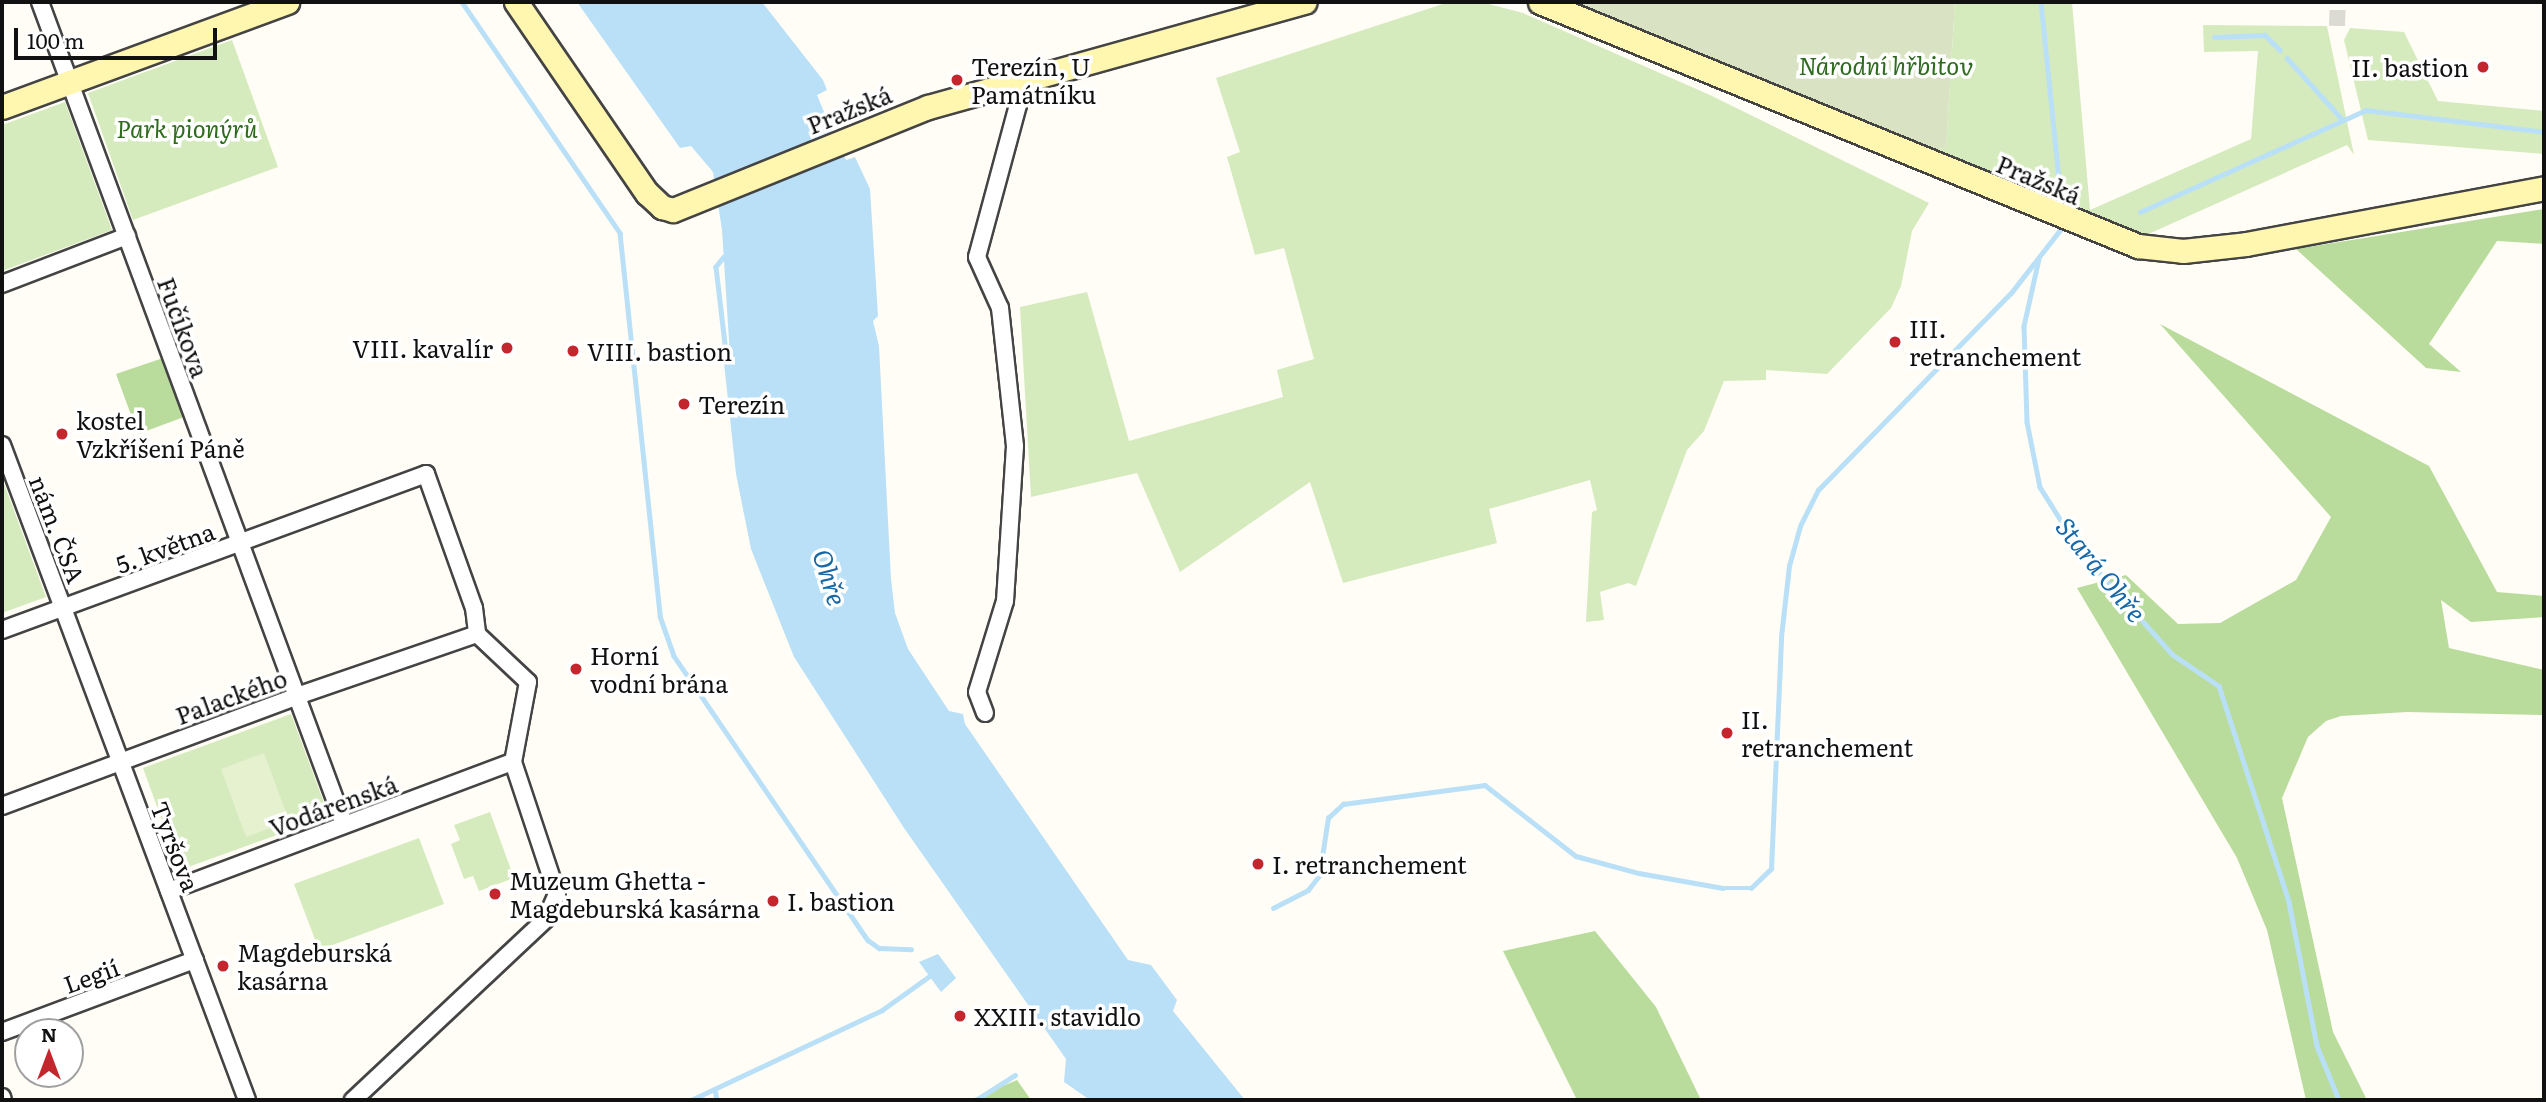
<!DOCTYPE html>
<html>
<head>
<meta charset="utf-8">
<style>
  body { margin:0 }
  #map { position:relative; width:2546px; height:1102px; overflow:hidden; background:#fffdf5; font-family:Literata,serif }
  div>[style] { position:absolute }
  .green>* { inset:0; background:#d5ebbd }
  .forest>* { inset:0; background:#b9dc9c }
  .cemetery>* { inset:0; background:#d9e3c4 }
  .pitch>* { inset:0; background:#e6f2cf }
  .water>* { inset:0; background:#b9e0f7 }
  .stream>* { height:4.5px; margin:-2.25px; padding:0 2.25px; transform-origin:2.25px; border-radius:2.25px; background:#b9e0f7 }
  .street-tunnel>* { height:16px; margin-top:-8px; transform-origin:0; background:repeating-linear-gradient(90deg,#dbdad3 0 16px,transparent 0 24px) }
  .roads { filter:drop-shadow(2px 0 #444) drop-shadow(-2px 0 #444) drop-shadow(0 2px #444) drop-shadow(0 -2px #444) }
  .street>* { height:16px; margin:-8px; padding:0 8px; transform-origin:8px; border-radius:8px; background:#fff }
  .secondary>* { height:23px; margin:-11.5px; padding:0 11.5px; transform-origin:11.5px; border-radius:11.5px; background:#fff6b0 }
  .dots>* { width:19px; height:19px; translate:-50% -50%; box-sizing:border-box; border:4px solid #fff; border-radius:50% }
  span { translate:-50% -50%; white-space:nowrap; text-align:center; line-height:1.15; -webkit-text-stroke:7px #fff; paint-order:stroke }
  .park-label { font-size:24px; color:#2f6b1f; font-style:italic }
  .poi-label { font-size:24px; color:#111 }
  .left { translate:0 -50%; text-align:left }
  .right { translate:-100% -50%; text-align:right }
  .street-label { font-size:24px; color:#111 }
  .water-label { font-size:26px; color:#1768a6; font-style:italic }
  .frame { position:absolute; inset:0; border:4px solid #111; pointer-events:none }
  .north { position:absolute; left:14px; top:1018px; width:70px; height:70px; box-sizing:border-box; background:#fff; border:2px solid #a0a0a0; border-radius:50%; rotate:0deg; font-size:19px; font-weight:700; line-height:28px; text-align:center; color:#111 }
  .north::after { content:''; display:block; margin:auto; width:24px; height:32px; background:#c4262e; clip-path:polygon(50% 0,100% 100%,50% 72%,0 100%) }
  .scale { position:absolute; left:14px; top:28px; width:203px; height:32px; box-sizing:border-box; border:4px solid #111; border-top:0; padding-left:9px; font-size:21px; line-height:24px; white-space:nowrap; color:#111; -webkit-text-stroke:5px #fff; paint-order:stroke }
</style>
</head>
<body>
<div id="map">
  <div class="green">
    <div style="clip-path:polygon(1449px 2px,1481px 2px,1523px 13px,1710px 95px,1929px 203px,1912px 231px,1901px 286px,1891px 308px,1827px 374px,1766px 370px,1766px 380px,1724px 381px,1704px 431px,1687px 450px,1636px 586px,1628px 583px,1600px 592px,1604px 620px,1586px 622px,1592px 512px,1597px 510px,1590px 480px,1489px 509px,1497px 543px,1343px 583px,1310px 482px,1180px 572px,1137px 473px,1031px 497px,1020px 307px,1087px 292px,1129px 441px,1283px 397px,1277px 370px,1314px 359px,1284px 248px,1255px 255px,1227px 157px,1240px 152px,1216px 78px)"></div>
    <div style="clip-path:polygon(1955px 2px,2072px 2px,2090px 210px,2251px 139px,2258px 51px,2204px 52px,2203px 25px,2327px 26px,2354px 155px,2347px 145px,2144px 236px,1928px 152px,1946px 147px)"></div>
    <div style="clip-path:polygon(2350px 28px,2404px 32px,2438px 101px,2544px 111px,2544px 154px,2368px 140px,2344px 40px)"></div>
    <div style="clip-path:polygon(232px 40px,278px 167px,133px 220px,88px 93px)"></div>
    <div style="clip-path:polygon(65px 102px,112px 230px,2px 271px,2px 125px)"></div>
    <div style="clip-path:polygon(2px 478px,46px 597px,2px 613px)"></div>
    <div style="clip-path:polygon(291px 714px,329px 816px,180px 870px,143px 768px)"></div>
    <div style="clip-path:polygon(490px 812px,514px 878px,479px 891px,473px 876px,464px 879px,451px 844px,460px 840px,454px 825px)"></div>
    <div style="clip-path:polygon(419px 838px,444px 904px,319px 950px,294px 884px)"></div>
  </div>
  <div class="forest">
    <div style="clip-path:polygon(2544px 209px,2544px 244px,2497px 241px,2429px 344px,2461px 372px,2426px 368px,2296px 249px)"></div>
    <div style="clip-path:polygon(2160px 324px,2429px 466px,2497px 592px,2544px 596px,2544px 617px,2471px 622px,2441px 600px,2449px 648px,2544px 670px,2544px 715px,2407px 712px,2341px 716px,2326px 721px,2308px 737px,2282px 798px,2333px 1032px,2367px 1100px,2306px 1100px,2267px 930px,2237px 858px,2077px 588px,2126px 575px,2178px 624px,2220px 623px,2296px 580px,2331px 517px)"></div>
    <div style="clip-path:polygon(163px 358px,184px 417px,138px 434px,116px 374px)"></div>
    <div style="clip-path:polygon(1595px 931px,1656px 1007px,1701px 1100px,1577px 1100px,1503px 951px)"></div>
    <div style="clip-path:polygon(1017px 1080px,1031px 1100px,970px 1100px)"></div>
  </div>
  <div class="cemetery">
    <div style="clip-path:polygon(1567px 2px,1955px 2px,1946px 147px,1928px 152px)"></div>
  </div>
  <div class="pitch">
    <div style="clip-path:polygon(264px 753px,289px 821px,246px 837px,221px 769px)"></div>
  </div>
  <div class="water">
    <div style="clip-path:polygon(577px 2px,762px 2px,823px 80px,827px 90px,817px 95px,831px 129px,846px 160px,855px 157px,870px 189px,878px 316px,873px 321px,879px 346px,891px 579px,895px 613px,908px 649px,949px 711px,963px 714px,965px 724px,1128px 960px,1151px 965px,1177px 1000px,1173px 1011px,1245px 1100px,1090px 1100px,1064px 1082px,1066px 1059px,904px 828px,794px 657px,751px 549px,736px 474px,724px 363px,730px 356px,722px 230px,713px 172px,691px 146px,680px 148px)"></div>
    <div style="clip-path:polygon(938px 954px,956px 978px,941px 992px,919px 962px)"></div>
  </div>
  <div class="stream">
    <div style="left:462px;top:2px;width:280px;rotate:55.6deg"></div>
    <div style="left:620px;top:233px;width:385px;rotate:84deg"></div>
    <div style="left:660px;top:616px;width:42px;rotate:70.7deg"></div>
    <div style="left:674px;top:656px;width:344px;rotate:55.7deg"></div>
    <div style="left:868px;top:940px;width:14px;rotate:36deg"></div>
    <div style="left:879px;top:948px;width:32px;rotate:2deg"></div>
    <div style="left:2041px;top:2px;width:207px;rotate:84.2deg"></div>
    <div style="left:2214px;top:37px;width:51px;rotate:-2.2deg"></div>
    <div style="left:2265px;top:35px;width:21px;rotate:45deg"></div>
    <div style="left:2287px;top:58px;width:82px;rotate:48deg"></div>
    <div style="left:2140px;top:212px;width:248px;rotate:-24.3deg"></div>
    <div style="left:2366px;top:110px;width:179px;rotate:7deg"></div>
    <div style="left:724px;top:257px;width:13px;rotate:129deg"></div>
    <div style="left:716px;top:267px;width:94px;rotate:83.3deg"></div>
    <div style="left:2039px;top:259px;width:69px;rotate:102.6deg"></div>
    <div style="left:2024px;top:326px;width:96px;rotate:88.2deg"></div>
    <div style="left:2027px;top:422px;width:66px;rotate:78.7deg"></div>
    <div style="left:2040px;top:487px;width:75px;rotate:58deg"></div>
    <div style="left:2080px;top:551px;width:138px;rotate:48.2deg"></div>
    <div style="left:2172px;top:654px;width:57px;rotate:34.2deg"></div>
    <div style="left:2219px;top:686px;width:227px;rotate:72deg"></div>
    <div style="left:2289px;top:902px;width:147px;rotate:79deg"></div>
    <div style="left:2317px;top:1046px;width:58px;rotate:67.8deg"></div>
    <div style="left:1273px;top:908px;width:39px;rotate:-27deg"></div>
    <div style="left:1308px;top:890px;width:18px;rotate:-52deg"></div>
    <div style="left:1319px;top:876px;width:59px;rotate:-81.2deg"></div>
    <div style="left:1328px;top:818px;width:21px;rotate:-43deg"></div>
    <div style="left:1343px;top:804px;width:143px;rotate:-7.6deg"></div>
    <div style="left:1485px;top:785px;width:115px;rotate:38deg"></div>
    <div style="left:1576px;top:856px;width:65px;rotate:15.1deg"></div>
    <div style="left:1639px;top:873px;width:85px;rotate:10.1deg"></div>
    <div style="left:1723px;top:888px;width:28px"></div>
    <div style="left:1751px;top:888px;width:28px;rotate:-44deg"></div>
    <div style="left:1771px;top:869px;width:232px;rotate:-87.5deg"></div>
    <div style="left:1781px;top:637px;width:71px;rotate:-83.6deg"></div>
    <div style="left:1789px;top:566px;width:41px;rotate:-74.6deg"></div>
    <div style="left:1800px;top:526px;width:40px;rotate:-63.4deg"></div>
    <div style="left:1818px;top:490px;width:276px;rotate:-45.6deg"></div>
    <div style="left:2011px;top:293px;width:80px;rotate:-52.1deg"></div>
    <div style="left:715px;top:1089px;width:11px;rotate:80deg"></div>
    <div style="left:691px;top:1100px;width:211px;rotate:-25.2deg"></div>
    <div style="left:882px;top:1010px;width:60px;rotate:-35.5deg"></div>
    <div style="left:976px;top:1100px;width:46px;rotate:-32.7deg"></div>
  </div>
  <div class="street-tunnel">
    <div style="left:2337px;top:26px;width:24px;rotate:-88deg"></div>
  </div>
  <div class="roads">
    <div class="street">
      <div style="left:40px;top:2px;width:876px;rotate:69.7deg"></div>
      <div style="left:2px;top:284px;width:134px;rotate:-21deg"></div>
      <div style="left:2px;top:445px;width:699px;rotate:69.49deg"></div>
      <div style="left:2px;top:630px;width:452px;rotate:-20.2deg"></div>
      <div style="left:426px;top:474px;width:142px;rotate:70.3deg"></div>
      <div style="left:474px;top:608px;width:26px;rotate:83deg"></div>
      <div style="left:477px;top:634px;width:70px;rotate:43.3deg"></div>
      <div style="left:528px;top:682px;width:81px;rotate:100.6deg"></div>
      <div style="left:513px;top:762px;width:139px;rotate:71.6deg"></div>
      <div style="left:557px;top:894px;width:27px;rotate:114deg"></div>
      <div style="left:546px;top:919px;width:265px;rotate:136.8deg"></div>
      <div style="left:985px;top:713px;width:22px;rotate:-111deg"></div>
      <div style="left:977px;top:692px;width:95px;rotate:-72.9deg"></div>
      <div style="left:1005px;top:601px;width:155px;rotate:-86.3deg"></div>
      <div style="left:1015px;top:446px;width:139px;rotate:-96.2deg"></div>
      <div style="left:1000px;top:308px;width:56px;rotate:-114.3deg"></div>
      <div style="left:977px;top:257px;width:157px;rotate:-74.9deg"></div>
      <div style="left:1018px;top:105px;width:23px;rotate:-92deg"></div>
      <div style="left:2px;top:806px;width:315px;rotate:-20.4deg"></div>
      <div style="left:297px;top:696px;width:190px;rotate:-19deg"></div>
      <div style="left:169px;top:891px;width:367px;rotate:-20.6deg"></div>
      <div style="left:2px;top:1032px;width:206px;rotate:-20.5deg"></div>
      <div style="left:2px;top:1097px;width:3px;rotate:72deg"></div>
    </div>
    <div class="secondary">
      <div style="left:516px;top:2px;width:232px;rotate:55.6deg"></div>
      <div style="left:647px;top:193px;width:21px;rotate:43deg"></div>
      <div style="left:662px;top:207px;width:11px;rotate:15deg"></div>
      <div style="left:673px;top:210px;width:275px;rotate:-22deg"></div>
      <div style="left:928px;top:107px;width:391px;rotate:-15.6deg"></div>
      <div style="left:1540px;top:2px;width:646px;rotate:22.2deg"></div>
      <div style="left:2138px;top:246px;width:45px;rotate:6.3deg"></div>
      <div style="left:2183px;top:251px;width:63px;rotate:-6.3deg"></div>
      <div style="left:2246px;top:244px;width:303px;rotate:-10.6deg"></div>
      <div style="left:2px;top:107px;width:304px;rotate:-20.2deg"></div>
    </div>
  </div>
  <div class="dots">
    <div style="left:2483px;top:67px;background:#c4262e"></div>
    <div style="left:957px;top:80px;background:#c4262e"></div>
    <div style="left:1895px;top:342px;background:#c4262e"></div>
    <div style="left:507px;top:348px;background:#c4262e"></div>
    <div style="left:573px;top:351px;background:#c4262e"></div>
    <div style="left:684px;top:404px;background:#c4262e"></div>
    <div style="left:62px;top:434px;background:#c4262e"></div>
    <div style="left:576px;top:669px;background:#c4262e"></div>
    <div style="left:1727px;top:733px;background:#c4262e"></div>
    <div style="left:1258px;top:864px;background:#c4262e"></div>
    <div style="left:495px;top:894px;background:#c4262e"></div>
    <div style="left:773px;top:901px;background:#c4262e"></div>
    <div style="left:223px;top:966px;background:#c4262e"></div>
    <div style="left:960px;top:1016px;background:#c4262e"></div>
  </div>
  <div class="park-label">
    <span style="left:1886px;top:65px">Národní hřbitov</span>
    <span style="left:187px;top:128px">Park pionýrů</span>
  </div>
  <div class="poi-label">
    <span class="left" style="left:971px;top:80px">Terezín, U<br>Památníku</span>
    <span class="right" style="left:2469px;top:67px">II. bastion</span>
    <span class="left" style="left:1909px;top:342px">III.<br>retranchement</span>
    <span class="right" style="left:493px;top:348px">VIII. kavalír</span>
    <span class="left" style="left:587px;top:351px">VIII. bastion</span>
    <span class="left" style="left:698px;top:404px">Terezín</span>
    <span class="left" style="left:76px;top:434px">kostel<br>Vzkříšení Páně</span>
    <span class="left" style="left:590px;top:669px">Horní<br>vodní brána</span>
    <span class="left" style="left:1741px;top:733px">II.<br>retranchement</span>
    <span class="left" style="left:1272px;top:864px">I. retranchement</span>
    <span class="left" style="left:509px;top:894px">Muzeum Ghetta -<br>Magdeburská kasárna</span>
    <span class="left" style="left:787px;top:901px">I. bastion</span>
    <span class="left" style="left:237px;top:966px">Magdeburská<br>kasárna</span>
    <span class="left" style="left:974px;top:1016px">XXIII. stavidlo</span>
  </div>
  <div class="street-label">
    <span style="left:849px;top:109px;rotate:-22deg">Pražská</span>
    <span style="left:2039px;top:179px;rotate:23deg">Pražská</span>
    <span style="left:184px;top:327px;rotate:70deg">Fučíkova</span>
    <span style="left:58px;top:529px;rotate:69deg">nám. ČSA</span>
    <span style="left:165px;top:547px;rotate:-20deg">5. května</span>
    <span style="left:231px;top:696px;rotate:-20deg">Palackého</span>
    <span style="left:333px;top:805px;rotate:-20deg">Vodárenská</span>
    <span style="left:176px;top:846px;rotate:69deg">Tyršova</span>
    <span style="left:91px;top:975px;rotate:-20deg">Legií</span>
  </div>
  <div class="water-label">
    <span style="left:2102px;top:569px;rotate:51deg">Stará Ohře</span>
    <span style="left:831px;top:577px;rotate:73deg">Ohře</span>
  </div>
  <div class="frame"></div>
  <div class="north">N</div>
  <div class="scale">100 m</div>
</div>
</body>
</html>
